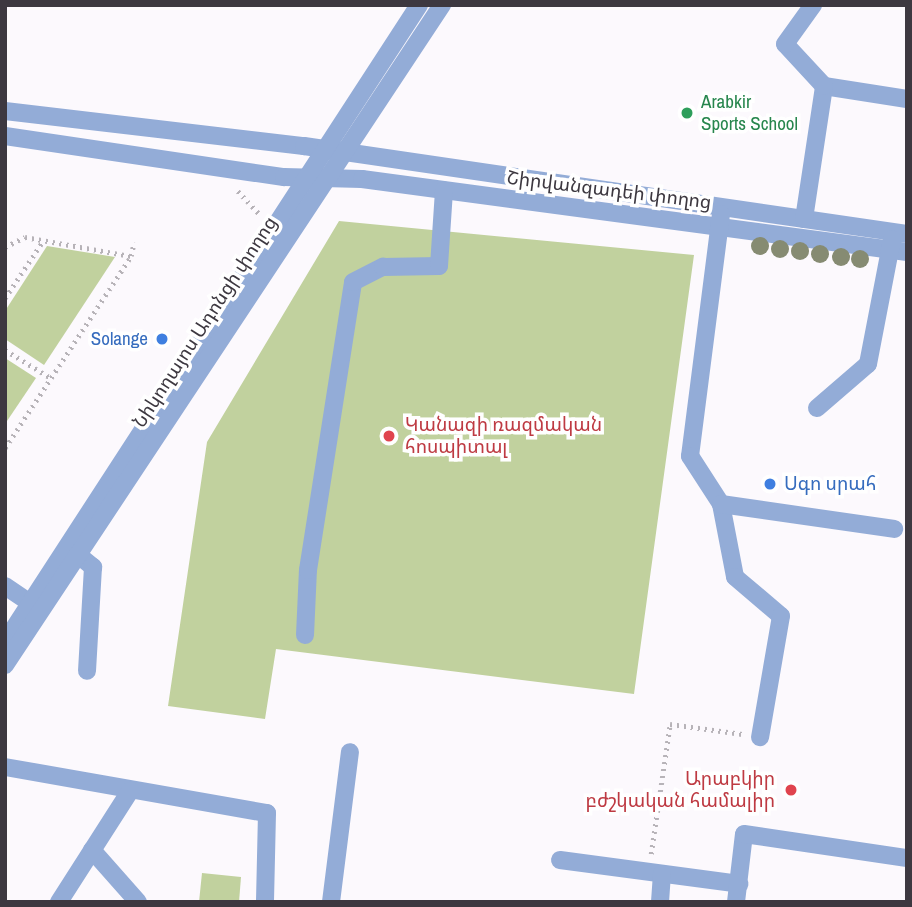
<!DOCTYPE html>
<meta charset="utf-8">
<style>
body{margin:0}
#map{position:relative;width:912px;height:907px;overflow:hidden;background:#fcf9fd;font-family:"Archivo Narrow","Noto Sans Armenian",sans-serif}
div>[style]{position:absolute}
.green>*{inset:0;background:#c1d19e}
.path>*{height:4.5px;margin-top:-2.25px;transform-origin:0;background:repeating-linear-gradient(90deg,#b7b3b8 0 2px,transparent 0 7px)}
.minor>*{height:18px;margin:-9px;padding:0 9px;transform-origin:9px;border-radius:9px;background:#93acd7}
.trees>*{width:18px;height:18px;margin:-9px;border-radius:50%;background:#868b72}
.dots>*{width:19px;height:19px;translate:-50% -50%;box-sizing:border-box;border:4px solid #fff;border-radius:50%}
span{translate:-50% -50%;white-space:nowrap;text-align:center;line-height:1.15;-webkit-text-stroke:7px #fff;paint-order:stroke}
.leisure-label{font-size:19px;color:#27864d}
.left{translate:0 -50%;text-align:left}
.street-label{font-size:19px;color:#3d3840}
.shop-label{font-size:19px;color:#366cbe}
.right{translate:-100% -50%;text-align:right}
.health-label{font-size:19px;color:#be3a42}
.frame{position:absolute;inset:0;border:7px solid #3d3840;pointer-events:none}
</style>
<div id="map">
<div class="green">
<div style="clip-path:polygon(339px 221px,694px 255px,634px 694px,276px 649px,265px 719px,168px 706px,207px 442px)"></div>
<div style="clip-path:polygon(47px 246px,115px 257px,44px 365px,5px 339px,5px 311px)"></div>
<div style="clip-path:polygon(5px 358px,36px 378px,5px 424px)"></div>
<div style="clip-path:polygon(202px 873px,241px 877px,239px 902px,199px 902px)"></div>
</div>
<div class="path">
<div style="left:238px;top:191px;width:33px;rotate:47deg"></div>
<div style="left:5px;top:247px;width:22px;rotate:-27deg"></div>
<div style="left:25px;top:237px;width:108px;rotate:10.2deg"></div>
<div style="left:5px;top:298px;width:69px;rotate:-56.3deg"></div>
<div style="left:5px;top:350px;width:54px;rotate:31.3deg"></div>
<div style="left:5px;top:448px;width:230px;rotate:-56.7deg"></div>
<div style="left:131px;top:256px;width:14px;rotate:-78deg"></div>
<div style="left:651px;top:854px;width:131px;rotate:-81.7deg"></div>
<div style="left:670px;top:724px;width:73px;rotate:7.9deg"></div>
</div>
<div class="minor">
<div style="left:824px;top:86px;width:84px;rotate:8.9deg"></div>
<div style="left:5px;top:111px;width:301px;rotate:6.7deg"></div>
<div style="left:304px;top:146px;width:609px;rotate:8.3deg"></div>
<div style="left:5px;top:136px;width:282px;rotate:8.4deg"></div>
<div style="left:284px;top:177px;width:78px;rotate:1.5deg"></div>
<div style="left:362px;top:179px;width:550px;rotate:7.63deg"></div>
<div style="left:721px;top:214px;width:244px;rotate:97.3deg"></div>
<div style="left:690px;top:456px;width:57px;rotate:57.1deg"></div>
<div style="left:721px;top:504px;width:74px;rotate:79.1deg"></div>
<div style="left:735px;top:577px;width:60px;rotate:40.3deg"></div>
<div style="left:781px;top:616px;width:123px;rotate:99.8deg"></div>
<div style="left:804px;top:219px;width:134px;rotate:-81.4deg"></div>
<div style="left:824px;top:86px;width:57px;rotate:-132.9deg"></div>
<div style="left:785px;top:44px;width:48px;rotate:-54.3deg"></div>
<div style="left:817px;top:408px;width:67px;rotate:-40.8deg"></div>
<div style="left:868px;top:364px;width:127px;rotate:-79.1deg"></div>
<div style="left:721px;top:504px;width:175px;rotate:8.2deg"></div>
<div style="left:77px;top:554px;width:21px;rotate:39deg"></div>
<div style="left:93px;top:567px;width:104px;rotate:93.3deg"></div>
<div style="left:5px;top:586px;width:40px;rotate:34deg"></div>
<div style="left:305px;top:635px;width:65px;rotate:-87.4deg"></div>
<div style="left:308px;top:570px;width:291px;rotate:-81.1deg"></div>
<div style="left:353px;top:282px;width:34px;rotate:-27deg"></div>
<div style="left:383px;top:267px;width:56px;rotate:-1deg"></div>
<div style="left:439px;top:266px;width:76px;rotate:-86.2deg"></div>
<div style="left:5px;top:642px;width:760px;rotate:-56.98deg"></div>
<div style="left:5px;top:665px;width:792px;rotate:-56.49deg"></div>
<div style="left:5px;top:767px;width:266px;rotate:10deg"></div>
<div style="left:267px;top:813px;width:89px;rotate:91.3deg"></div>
<div style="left:92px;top:850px;width:69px;rotate:48.5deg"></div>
<div style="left:560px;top:860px;width:181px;rotate:7.6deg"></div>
<div style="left:59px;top:902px;width:132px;rotate:-57.4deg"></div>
<div style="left:331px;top:902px;width:151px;rotate:-82.8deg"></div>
<div style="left:660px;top:902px;width:28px;rotate:-86deg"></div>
<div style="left:736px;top:902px;width:68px;rotate:-83.3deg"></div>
<div style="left:744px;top:834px;width:165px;rotate:8.4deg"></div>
</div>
<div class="trees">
<div style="left:760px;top:246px"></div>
<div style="left:780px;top:249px"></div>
<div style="left:800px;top:251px"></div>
<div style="left:820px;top:254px"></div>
<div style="left:841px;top:257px"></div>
<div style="left:860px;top:259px"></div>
</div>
<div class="dots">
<div style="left:687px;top:113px;background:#2e9e5b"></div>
<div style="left:162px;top:339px;background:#3f7fe0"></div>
<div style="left:389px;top:436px;background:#e0444e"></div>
<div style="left:770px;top:484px;background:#3f7fe0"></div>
<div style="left:791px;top:790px;background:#e0444e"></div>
</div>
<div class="leisure-label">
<span class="left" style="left:701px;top:113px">Arabkir<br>Sports School</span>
</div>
<div class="street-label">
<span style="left:609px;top:190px;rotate:7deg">Շիրվանզադեի փողոց</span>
<span style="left:205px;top:322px;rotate:-57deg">Նիկողայոս Ադոնցի փողոց</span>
</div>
<div class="shop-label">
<span class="right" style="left:148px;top:339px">Solange</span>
<span class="left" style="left:784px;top:484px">Սգո սրահ</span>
</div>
<div class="health-label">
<span class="left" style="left:405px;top:436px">Կանազի ռազմական<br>հոսպիտալ</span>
<span class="right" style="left:775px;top:790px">Արաբկիր<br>բժշկական համալիր</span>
</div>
<div class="frame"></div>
</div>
